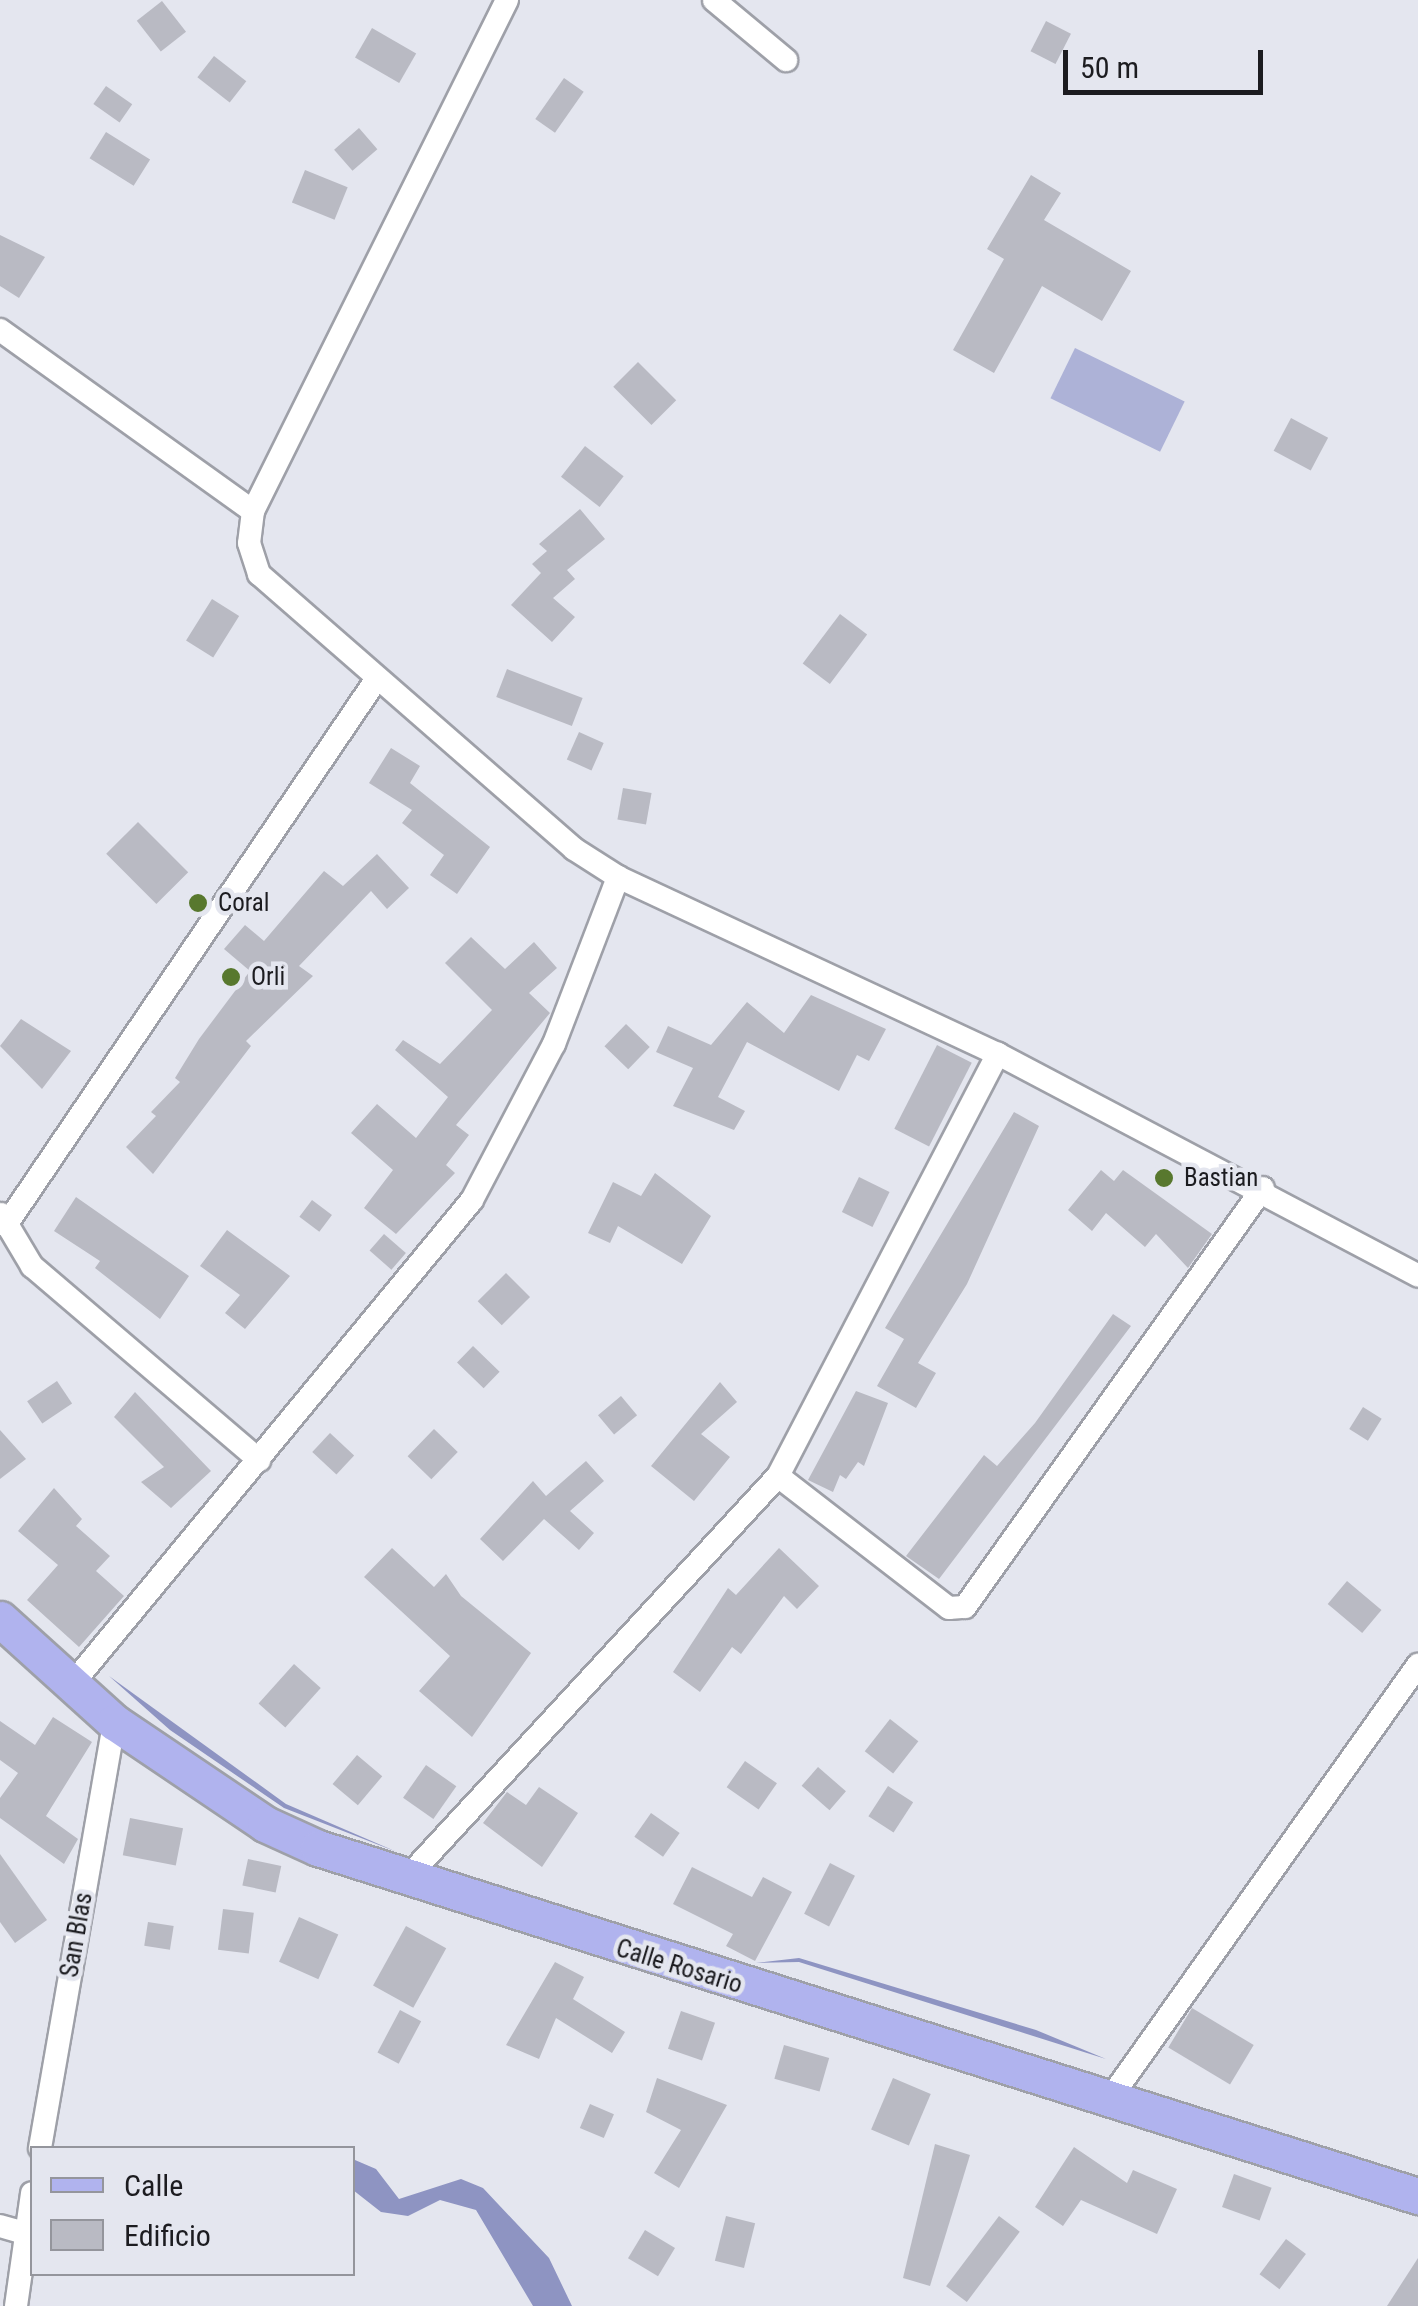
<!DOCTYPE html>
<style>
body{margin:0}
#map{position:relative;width:1418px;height:2306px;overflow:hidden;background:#e4e6ef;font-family:"Roboto Condensed",sans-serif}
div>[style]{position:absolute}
.green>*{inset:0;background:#adb2d7;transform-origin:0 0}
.water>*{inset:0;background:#8e94c2}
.building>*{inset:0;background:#b9bac3;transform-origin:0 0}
.roads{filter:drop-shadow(2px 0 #9ea0a8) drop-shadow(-2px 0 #9ea0a8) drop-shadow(0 2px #9ea0a8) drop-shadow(0 -2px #9ea0a8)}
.street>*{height:22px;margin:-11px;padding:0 11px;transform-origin:11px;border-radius:11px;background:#fff}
.primary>*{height:35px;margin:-17.5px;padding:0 17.5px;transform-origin:17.5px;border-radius:17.5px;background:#b0b3ee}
.dots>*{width:28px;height:28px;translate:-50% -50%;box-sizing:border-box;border:5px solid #e4e6ef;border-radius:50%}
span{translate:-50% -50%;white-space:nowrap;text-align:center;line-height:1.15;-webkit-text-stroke:9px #e4e6ef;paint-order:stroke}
.poi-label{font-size:25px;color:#1c1c20}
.left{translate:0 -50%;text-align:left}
.street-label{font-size:25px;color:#1c1c20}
.legend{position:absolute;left:30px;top:2146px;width:325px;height:130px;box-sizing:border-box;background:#e4e6ef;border:2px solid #94959c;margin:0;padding:12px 18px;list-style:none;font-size:30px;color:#1c1c20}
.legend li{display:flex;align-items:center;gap:20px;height:50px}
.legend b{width:50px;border:2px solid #94959c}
.scale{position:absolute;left:1063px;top:50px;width:200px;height:45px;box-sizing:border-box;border:5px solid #1c1c20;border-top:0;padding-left:12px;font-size:30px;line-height:35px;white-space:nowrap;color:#1c1c20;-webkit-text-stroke:8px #e4e6ef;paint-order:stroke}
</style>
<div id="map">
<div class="green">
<div style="left:1075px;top:348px;width:122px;height:56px;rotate:26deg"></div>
</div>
<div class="water">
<div style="clip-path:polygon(109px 1676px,286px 1804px,397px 1852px,284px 1808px,170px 1730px)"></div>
<div style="clip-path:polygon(799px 1958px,1036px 2030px,1106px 2059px,799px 1962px,756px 1963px)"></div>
<div style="clip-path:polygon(355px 2160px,376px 2169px,399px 2199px,461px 2179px,483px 2188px,549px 2258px,572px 2306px,533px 2306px,476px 2210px,440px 2200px,408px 2216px,381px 2212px,353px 2190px)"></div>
</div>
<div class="building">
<div style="left:162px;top:1px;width:39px;height:32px;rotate:52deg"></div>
<div style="left:1046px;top:21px;width:28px;height:34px;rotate:27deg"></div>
<div style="left:372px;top:28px;width:51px;height:34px;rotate:30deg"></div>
<div style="left:214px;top:56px;width:41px;height:27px;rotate:38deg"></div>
<div style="left:564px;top:78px;width:24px;height:50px;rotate:35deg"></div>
<div style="left:106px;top:86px;width:32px;height:22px;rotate:35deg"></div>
<div style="left:359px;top:128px;width:28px;height:33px;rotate:49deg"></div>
<div style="left:106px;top:132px;width:52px;height:31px;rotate:32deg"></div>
<div style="left:305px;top:170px;width:46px;height:35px;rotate:22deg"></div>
<div style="clip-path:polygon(1031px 175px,1061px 193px,1044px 220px,1131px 271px,1102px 321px,1042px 286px,994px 373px,953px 350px,1004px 259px,987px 249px)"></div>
<div style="clip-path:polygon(0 235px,45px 257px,19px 298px,0 286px)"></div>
<div style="left:638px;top:362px;width:54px;height:35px;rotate:45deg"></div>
<div style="left:1291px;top:418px;width:42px;height:37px;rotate:28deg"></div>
<div style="left:585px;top:446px;width:49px;height:39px;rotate:38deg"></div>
<div style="clip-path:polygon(580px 509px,605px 539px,567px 570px,575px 579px,553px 598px,575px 617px,552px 642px,511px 605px,541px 573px,532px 564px,547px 551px,539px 544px)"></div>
<div style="left:212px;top:599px;width:32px;height:49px;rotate:32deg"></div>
<div style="left:840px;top:614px;width:34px;height:62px;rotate:37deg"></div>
<div style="left:507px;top:669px;width:81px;height:30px;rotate:21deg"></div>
<div style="left:579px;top:732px;width:27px;height:30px;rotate:24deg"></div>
<div style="clip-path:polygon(391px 748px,420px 766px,410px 783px,490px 847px,457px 894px,430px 875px,444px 855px,402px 823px,412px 810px,369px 783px)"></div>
<div style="left:623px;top:788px;width:29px;height:32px;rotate:10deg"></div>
<div style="left:138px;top:822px;width:71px;height:45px;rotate:45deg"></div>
<div style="clip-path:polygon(377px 854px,409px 888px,387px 909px,371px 891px,299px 966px,313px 976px,246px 1041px,251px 1046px,153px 1174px,126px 1147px,156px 1116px,151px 1112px,180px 1082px,175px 1078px,199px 1039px,250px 971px,224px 949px,245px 925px,264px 941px,324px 871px,343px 886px)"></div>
<div style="clip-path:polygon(471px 937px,505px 969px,534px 942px,557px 968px,529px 993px,550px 1013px,456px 1125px,469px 1135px,446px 1165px,455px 1173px,396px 1234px,364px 1208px,393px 1170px,351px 1133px,377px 1104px,416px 1138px,448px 1097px,395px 1050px,403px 1040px,440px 1064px,492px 1010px,445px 963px)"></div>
<div style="clip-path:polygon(811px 995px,886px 1029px,869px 1061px,857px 1055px,839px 1091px,747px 1042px,718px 1097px,745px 1111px,734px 1130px,673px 1106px,693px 1068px,656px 1052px,668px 1026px,711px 1045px,747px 1002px,784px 1033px)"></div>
<div style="clip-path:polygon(21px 1019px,71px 1051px,42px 1089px,0 1046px)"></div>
<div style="left:626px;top:1024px;width:33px;height:31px;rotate:44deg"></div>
<div style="left:937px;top:1045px;width:39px;height:94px;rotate:27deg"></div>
<div style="clip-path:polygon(1014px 1112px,1039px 1126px,967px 1284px,918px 1363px,936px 1373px,916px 1408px,877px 1386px,904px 1339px,885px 1328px)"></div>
<div style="clip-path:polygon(1101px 1170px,1114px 1181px,1123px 1170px,1212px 1234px,1188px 1268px,1156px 1234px,1145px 1247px,1106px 1213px,1092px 1231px,1068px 1210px)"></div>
<div style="clip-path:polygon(655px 1173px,711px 1216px,682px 1264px,618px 1226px,610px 1243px,588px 1233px,613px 1182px,641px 1196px)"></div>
<div style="left:859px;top:1177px;width:34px;height:39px;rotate:26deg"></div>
<div style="clip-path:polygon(76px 1197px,189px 1276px,160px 1319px,95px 1268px,100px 1261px,54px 1231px)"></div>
<div style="left:312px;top:1200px;width:25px;height:21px;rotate:37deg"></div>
<div style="clip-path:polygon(227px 1230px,290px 1276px,245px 1329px,225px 1313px,240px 1295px,200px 1266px)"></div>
<div style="left:384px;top:1234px;width:29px;height:22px;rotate:41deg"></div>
<div style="left:506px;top:1273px;width:34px;height:40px;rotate:45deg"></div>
<div style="clip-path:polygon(1113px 1314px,1131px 1326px,939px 1579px,906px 1556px,984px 1455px,997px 1466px,1035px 1423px)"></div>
<div style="left:473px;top:1346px;width:37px;height:23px;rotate:44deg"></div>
<div style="left:57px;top:1381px;width:27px;height:36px;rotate:56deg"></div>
<div style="clip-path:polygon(720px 1382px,737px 1402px,701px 1434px,730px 1457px,694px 1501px,651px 1466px)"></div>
<div style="clip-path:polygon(856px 1391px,888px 1403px,864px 1466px,858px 1462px,846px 1479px,840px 1475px,833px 1492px,808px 1480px)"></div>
<div style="clip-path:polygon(135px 1392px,211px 1471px,171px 1508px,141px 1482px,164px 1467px,114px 1417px)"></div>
<div style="left:621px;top:1396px;width:25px;height:30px;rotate:50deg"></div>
<div style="left:1363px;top:1407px;width:22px;height:26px;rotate:32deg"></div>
<div style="left:434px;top:1429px;width:33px;height:38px;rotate:44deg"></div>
<div style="clip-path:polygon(0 1430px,26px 1459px,0 1479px)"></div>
<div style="left:330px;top:1433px;width:33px;height:26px;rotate:43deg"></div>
<div style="clip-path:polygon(586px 1461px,604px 1481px,570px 1511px,594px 1533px,579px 1550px,544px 1519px,503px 1561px,480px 1539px,533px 1481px,546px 1496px)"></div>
<div style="clip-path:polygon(54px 1488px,82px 1519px,76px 1526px,110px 1556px,96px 1571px,124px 1596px,79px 1647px,27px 1600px,58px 1565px,18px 1531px)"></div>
<div style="clip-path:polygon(392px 1548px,434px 1587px,446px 1574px,461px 1596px,531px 1653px,472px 1737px,419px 1691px,450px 1656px,364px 1577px)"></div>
<div style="clip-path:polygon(779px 1548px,819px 1586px,797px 1609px,784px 1596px,741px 1654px,732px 1647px,700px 1692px,673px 1672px,728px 1588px,736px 1595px)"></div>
<div style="left:1347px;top:1581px;width:45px;height:30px;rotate:40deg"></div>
<div style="left:294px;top:1664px;width:36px;height:53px;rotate:42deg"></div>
<div style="clip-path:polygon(53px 1717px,92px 1742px,46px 1816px,78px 1839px,64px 1864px,0 1818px,0 1798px,18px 1773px,0 1760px,0 1721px,35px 1745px)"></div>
<div style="left:890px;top:1719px;width:36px;height:41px;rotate:38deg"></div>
<div style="left:357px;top:1755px;width:33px;height:38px;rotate:40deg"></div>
<div style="left:745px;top:1761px;width:39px;height:32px;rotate:35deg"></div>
<div style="left:426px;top:1765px;width:37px;height:40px;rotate:35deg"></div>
<div style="left:818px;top:1767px;width:37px;height:25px;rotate:41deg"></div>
<div style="left:888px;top:1786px;width:30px;height:36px;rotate:33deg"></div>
<div style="clip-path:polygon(539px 1787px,578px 1813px,542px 1867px,483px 1823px,507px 1792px,526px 1805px)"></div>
<div style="left:651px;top:1813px;width:35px;height:29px;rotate:35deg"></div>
<div style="left:130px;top:1818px;width:54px;height:38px;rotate:11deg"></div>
<div style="clip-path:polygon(0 1854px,47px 1920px,15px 1943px,0 1922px)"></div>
<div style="left:248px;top:1859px;width:34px;height:27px;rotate:12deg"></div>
<div style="left:830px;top:1863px;width:28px;height:57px;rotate:27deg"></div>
<div style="clip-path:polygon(692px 1867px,752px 1897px,763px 1877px,792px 1892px,755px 1961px,726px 1946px,733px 1934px,673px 1904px)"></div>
<div style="left:223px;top:1909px;width:31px;height:41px;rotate:7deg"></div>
<div style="left:299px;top:1917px;width:43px;height:49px;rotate:24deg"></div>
<div style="left:148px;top:1922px;width:26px;height:24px;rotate:9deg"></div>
<div style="left:406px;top:1926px;width:46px;height:68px;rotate:29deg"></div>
<div style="clip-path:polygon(555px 1962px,584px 1977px,573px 1999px,625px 2032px,612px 2053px,556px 2018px,539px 2059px,506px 2045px)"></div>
<div style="left:1192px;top:2008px;width:72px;height:46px;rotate:31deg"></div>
<div style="left:400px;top:2010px;width:24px;height:48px;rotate:28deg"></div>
<div style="left:681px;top:2011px;width:36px;height:40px;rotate:19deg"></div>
<div style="left:784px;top:2045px;width:47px;height:35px;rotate:16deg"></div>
<div style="clip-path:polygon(657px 2078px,727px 2105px,679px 2188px,654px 2173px,681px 2130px,646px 2112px)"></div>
<div style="left:893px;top:2078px;width:41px;height:56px;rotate:23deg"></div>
<div style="left:590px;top:2104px;width:26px;height:26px;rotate:23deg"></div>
<div style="clip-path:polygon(935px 2144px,970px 2155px,930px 2286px,903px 2278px)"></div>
<div style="clip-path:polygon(1074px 2147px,1127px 2183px,1133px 2170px,1177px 2189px,1157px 2234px,1081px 2200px,1063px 2226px,1035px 2207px)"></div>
<div style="left:1234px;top:2174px;width:40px;height:35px;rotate:20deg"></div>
<div style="left:726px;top:2216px;width:30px;height:46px;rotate:14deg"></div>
<div style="left:999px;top:2216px;width:26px;height:88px;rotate:37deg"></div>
<div style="left:645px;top:2230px;width:35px;height:33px;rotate:31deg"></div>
<div style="left:1286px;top:2239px;width:25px;height:44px;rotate:37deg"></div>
<div style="clip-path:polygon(1418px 2258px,1418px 2306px,1387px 2306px)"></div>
</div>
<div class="roads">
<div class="street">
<div style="left:507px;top:0;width:571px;rotate:116.43deg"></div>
<div style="left:253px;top:511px;width:32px;rotate:97deg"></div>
<div style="left:249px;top:543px;width:33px;rotate:72deg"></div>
<div style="left:259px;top:574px;width:418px;rotate:41.1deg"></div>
<div style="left:574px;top:849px;width:52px;rotate:32.5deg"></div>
<div style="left:618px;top:877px;width:419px;rotate:25deg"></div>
<div style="left:998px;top:1054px;width:475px;rotate:27.8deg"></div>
<div style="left:714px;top:0;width:94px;rotate:39.8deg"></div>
<div style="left:0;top:330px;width:311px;rotate:35.6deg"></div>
<div style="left:1px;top:1214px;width:61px;rotate:59.2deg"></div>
<div style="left:32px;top:1266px;width:299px;rotate:40.5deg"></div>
<div style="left:6px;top:1225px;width:659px;rotate:-55.83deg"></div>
<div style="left:778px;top:1476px;width:216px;rotate:37.7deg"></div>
<div style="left:949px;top:1608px;width:16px;rotate:-4deg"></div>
<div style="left:965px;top:1607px;width:514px;rotate:-54.58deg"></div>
<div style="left:73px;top:1683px;width:626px;rotate:-50.44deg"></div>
<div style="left:472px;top:1200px;width:176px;rotate:-62.3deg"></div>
<div style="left:554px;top:1044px;width:179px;rotate:-69deg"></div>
<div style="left:404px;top:1881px;width:551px;rotate:-47.28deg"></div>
<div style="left:778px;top:1476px;width:476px;rotate:-62.5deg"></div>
<div style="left:1109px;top:2100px;width:534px;rotate:-54.61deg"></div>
<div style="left:40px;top:2148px;width:432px;rotate:-80.1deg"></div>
<div style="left:0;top:2226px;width:26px;rotate:16deg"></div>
<div style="left:16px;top:2306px;width:114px;rotate:-81.9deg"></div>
</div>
<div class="primary">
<div style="left:0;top:1619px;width:154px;rotate:42.1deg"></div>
<div style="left:114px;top:1722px;width:182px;rotate:34deg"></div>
<div style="left:265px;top:1824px;width:58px;rotate:24.4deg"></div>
<div style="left:318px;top:1848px;width:1154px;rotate:17.56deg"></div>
</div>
</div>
<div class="dots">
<div style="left:198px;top:903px;background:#58782e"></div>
<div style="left:231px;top:977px;background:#58782e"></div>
<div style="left:1164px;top:1178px;background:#58782e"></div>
</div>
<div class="poi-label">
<span class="left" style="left:218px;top:903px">Coral</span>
<span class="left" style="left:251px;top:977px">Orli</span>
<span class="left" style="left:1184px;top:1178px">Bastian</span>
</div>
<div class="street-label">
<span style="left:77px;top:1935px;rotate:-80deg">San Blas</span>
<span style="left:679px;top:1967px;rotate:17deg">Calle Rosario</span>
</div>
<ul class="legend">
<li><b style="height:12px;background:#b0b3ee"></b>Calle</li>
<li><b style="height:28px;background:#b9bac3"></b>Edificio</li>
</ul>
<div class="scale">50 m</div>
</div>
